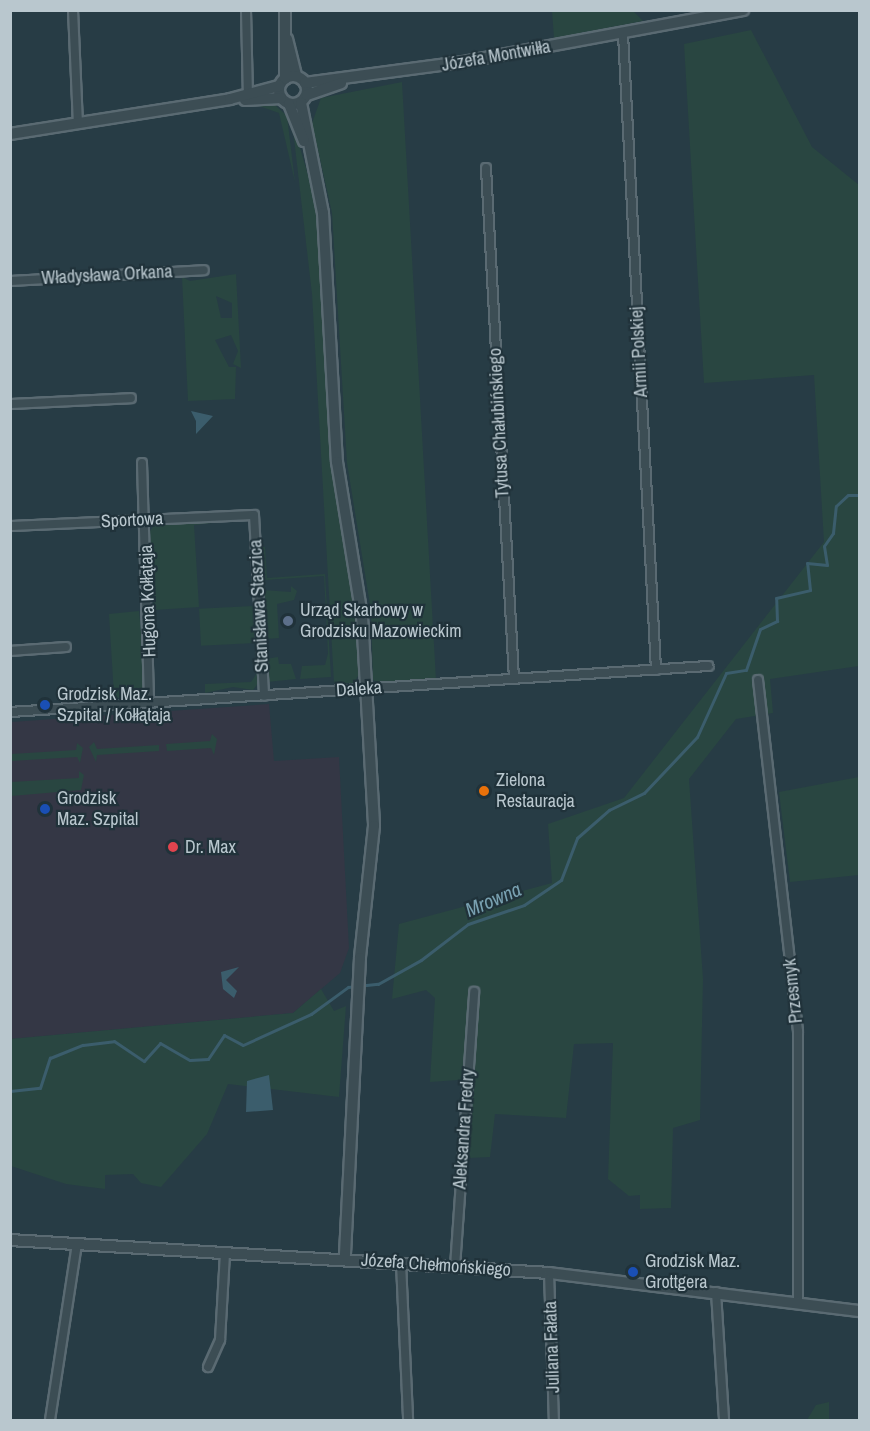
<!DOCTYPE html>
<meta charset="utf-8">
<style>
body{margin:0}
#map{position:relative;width:870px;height:1431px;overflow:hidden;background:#273c45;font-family:"Archivo Narrow",sans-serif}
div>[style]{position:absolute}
.medical>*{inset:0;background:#343745}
.green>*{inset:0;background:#294641;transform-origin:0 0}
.water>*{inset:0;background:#3b5d6c}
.stream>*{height:3px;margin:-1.5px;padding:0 1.5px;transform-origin:1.5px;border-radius:1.5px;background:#3b5d6c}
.roads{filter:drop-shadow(2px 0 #5a6a72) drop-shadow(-2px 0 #5a6a72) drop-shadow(0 2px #5a6a72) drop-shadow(0 -2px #5a6a72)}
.minor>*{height:8px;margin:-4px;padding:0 4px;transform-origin:4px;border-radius:4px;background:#3c4d54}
.tertiary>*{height:10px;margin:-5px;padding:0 5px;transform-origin:5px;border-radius:5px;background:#3c4d54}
.tertiary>.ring{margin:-5px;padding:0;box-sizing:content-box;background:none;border:10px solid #3c4d54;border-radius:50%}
.dots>*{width:16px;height:16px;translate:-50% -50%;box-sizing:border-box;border:3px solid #20323a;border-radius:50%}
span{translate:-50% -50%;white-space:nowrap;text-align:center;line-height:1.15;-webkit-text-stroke:4.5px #20323a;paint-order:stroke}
.street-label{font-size:18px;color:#b9c7ce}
.poi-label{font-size:18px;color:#b9c7ce}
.left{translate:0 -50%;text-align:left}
.water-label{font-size:20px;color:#79a1b1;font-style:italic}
.frame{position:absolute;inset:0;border:12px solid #b9c7ce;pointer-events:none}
</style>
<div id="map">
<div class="medical">
<div style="clip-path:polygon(269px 704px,274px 761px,339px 757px,349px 948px,340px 973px,293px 1013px,11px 1039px,11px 722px)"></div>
</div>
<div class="green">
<div style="clip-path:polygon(552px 11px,633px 11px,643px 21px,554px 38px)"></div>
<div style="clip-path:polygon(751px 30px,812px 147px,859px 185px,859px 666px,770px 679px,773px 713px,736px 719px,689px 779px,703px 979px,700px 1120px,673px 1128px,671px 1208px,640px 1209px,640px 1195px,629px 1196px,608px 1179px,613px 1043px,574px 1044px,566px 1118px,495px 1114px,490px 1157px,469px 1158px,472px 1079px,430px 1082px,435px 998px,426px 990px,392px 999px,399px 924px,552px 883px,548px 824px,624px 798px,824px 542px,814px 375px,704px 383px,684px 44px)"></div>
<div style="clip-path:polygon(402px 82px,436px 680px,383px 684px,373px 680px,371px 611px,347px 463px,332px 213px,312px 123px,321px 98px)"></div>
<div style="clip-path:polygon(275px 105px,287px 116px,295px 182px,279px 113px,259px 106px)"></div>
<div style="clip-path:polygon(292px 121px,318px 209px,337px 501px,359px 636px,359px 674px,354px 683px,334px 683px,312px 294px)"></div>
<div style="clip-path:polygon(evenodd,236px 274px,241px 368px,233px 364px,238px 351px,231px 335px,215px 340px,229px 367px,236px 367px,235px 399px,188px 401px,182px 277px,190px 281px,236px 274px,216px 296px,232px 303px,232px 318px,221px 318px,216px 296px)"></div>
<div style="clip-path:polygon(230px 521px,194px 525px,199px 607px,154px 610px,150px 531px,155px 524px)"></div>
<div style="clip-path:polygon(265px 547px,267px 578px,325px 574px,331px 677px,300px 679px,302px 666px,325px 665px,328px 653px,324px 576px,265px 580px,259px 548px)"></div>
<div style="clip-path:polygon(291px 586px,297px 591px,294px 600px,277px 604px,279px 638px,266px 639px,263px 590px,291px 592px)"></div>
<div style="left:253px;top:606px;width:37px;height:54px;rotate:87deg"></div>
<div style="clip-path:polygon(139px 611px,147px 694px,121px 699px,114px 696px,109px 614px)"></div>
<div style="clip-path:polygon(278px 657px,279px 664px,291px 664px,296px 679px,267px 682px,266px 659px)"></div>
<div style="clip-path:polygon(257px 673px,259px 682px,253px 690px,233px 687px,205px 693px,205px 684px,251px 682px)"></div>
<div style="clip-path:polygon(212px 734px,217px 739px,214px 755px,211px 748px,167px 751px,166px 744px,210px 741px)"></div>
<div style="clip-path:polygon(94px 742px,97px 749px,159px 745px,159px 751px,97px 755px,96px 762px,89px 747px)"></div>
<div style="clip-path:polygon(77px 743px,83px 748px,80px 763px,77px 757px,11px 761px,11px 754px,76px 750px)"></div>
<div style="clip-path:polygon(79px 771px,84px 775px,81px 790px,11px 796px,11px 782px,79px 778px)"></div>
<div style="clip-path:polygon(859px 777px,859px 875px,790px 882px,779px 792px)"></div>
<div style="clip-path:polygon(321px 989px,334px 1011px,346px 1006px,339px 1097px,228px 1084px,207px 1134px,161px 1187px,141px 1183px,133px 1174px,105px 1175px,105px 1189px,66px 1184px,11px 1166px,10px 1039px,293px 1013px)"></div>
<div style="clip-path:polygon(829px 1402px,829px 1420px,807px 1420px,816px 1405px)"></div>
</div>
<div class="water">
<div style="clip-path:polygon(191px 411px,213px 416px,196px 434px,196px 421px)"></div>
<div style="clip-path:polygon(239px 967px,226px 980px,237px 991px,234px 998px,223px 989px,221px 972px)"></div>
<div style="clip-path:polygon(269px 1075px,273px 1110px,246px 1112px,247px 1081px)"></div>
</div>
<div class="stream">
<div style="left:10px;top:1091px;width:30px;rotate:-6deg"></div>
<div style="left:40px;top:1088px;width:32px;rotate:-72deg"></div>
<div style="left:50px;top:1058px;width:35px;rotate:-22deg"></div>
<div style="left:83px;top:1045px;width:31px;rotate:-7deg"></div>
<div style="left:114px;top:1041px;width:36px;rotate:34deg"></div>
<div style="left:144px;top:1061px;width:24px;rotate:-48deg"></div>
<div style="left:160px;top:1043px;width:34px;rotate:30deg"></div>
<div style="left:190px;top:1060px;width:18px;rotate:-3deg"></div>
<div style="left:208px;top:1059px;width:29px;rotate:-56deg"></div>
<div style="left:224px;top:1035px;width:21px;rotate:28deg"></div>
<div style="left:243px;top:1045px;width:75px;rotate:-24.5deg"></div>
<div style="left:311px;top:1014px;width:46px;rotate:-36.1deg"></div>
<div style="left:348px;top:987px;width:30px;rotate:-6deg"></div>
<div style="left:378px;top:984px;width:49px;rotate:-29.2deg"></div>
<div style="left:421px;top:960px;width:59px;rotate:-37.5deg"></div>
<div style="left:468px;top:924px;width:59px;rotate:-18.7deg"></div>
<div style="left:524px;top:905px;width:45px;rotate:-34deg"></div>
<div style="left:561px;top:880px;width:45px;rotate:-69.1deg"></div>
<div style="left:577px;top:838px;width:43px;rotate:-41.2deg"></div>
<div style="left:609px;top:810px;width:39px;rotate:-26deg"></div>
<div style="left:644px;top:793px;width:77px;rotate:-46.6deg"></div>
<div style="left:697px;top:737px;width:70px;rotate:-65.6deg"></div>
<div style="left:726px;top:673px;width:20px;rotate:-9deg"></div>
<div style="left:746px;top:670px;width:43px;rotate:-71.1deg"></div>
<div style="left:760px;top:629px;width:19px;rotate:-25deg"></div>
<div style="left:777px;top:621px;width:23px;rotate:-92deg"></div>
<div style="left:776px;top:598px;width:35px;rotate:-13deg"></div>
<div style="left:810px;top:590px;width:27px;rotate:-96deg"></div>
<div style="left:807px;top:563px;width:20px;rotate:6deg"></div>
<div style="left:827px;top:565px;width:19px;rotate:-99deg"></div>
<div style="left:824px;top:546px;width:16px;rotate:-55deg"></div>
<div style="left:833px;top:533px;width:27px;rotate:-84deg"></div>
<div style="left:836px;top:506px;width:16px;rotate:-43deg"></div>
<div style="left:848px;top:495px;width:12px"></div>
</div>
<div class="roads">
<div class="minor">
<div style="left:73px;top:10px;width:113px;rotate:87.5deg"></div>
<div style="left:246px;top:10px;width:89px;rotate:88.7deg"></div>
<div style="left:623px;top:34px;width:637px;rotate:87.03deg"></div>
<div style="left:486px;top:168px;width:512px;rotate:86.86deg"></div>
<div style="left:10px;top:281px;width:194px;rotate:-3.2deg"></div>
<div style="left:10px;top:404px;width:121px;rotate:-2.8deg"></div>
<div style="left:142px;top:463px;width:240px;rotate:88.3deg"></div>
<div style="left:10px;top:526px;width:244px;rotate:-2.6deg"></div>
<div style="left:254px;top:515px;width:181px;rotate:86.8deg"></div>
<div style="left:10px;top:651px;width:56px;rotate:-4.1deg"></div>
<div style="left:758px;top:680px;width:353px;rotate:83.5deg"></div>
<div style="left:798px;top:1031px;width:273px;rotate:90deg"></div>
<div style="left:10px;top:712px;width:700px;rotate:-3.77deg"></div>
<div style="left:401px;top:1263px;width:157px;rotate:87.4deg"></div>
<div style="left:455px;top:1267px;width:276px;rotate:-86deg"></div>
<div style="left:549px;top:1273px;width:147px;rotate:88.1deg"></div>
<div style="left:716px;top:1292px;width:128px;rotate:86.4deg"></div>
<div style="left:208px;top:1367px;width:30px;rotate:-66deg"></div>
<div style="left:220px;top:1340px;width:88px;rotate:-86.7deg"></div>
<div style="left:50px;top:1420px;width:178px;rotate:-81.3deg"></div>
</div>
<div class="tertiary">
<div style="left:287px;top:39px;width:38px;rotate:76deg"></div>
<div class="ring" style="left:279px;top:76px;width:18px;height:18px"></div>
<div style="left:285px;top:79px;width:69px;rotate:-90deg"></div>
<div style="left:305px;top:83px;width:159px;rotate:-7.6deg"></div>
<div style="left:463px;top:62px;width:285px;rotate:-10.5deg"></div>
<div style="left:307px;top:95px;width:36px;rotate:-19deg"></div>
<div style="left:245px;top:100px;width:36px;rotate:-3deg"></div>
<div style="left:301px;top:103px;width:112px;rotate:78.7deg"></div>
<div style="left:323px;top:213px;width:249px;rotate:86.8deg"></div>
<div style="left:337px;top:462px;width:156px;rotate:80.8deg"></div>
<div style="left:362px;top:616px;width:210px;rotate:86.7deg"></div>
<div style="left:374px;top:826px;width:133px;rotate:96.1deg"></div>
<div style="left:360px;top:958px;width:301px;rotate:92.9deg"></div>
<div style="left:289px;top:104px;width:40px;rotate:68deg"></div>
<div style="left:10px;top:134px;width:223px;rotate:-9deg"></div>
<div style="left:230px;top:99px;width:51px;rotate:-14.9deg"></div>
<div style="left:10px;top:1240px;width:540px;rotate:3.5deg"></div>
<div style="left:549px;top:1273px;width:313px;rotate:7deg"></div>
</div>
</div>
<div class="dots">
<div style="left:288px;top:621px;background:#5c6f8a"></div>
<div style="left:45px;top:705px;background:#1a4fb4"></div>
<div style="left:484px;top:791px;background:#e8710a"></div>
<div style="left:45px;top:809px;background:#1a4fb4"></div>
<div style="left:173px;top:847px;background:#e0444e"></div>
<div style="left:633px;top:1272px;background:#1a4fb4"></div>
</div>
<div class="street-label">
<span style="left:496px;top:56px;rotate:-10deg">Józefa Montwiłła</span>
<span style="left:107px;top:275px;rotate:-3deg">Władysława Orkana</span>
<span style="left:639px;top:352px;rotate:-93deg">Armii Polskiej</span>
<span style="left:499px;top:423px;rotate:-93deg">Tytusa Chałubińskiego</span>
<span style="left:132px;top:520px;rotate:-3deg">Sportowa</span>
<span style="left:148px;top:601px;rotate:-92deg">Hugona Kołłątaja</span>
<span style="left:259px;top:606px;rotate:-93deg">Stanisława Staszica</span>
<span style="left:359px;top:689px;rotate:-4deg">Daleka</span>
<span style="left:793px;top:991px;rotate:-96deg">Przesmyk</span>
<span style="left:464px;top:1129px;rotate:-86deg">Aleksandra Fredry</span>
<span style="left:436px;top:1265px;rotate:4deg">Józefa Chełmońskiego</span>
<span style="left:552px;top:1347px;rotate:-92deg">Juliana Fałata</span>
</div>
<div class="poi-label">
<span class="left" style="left:300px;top:621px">Urząd Skarbowy w<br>Grodzisku Mazowieckim</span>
<span class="left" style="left:57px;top:705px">Grodzisk Maz.<br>Szpital / Kołłątaja</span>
<span class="left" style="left:496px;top:791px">Zielona<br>Restauracja</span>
<span class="left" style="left:57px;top:809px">Grodzisk<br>Maz. Szpital</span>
<span class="left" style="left:185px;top:847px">Dr. Max</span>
<span class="left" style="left:645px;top:1272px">Grodzisk Maz.<br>Grottgera</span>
</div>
<div class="water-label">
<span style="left:493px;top:899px;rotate:-23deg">Mrowna</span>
</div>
<div class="frame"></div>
</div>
